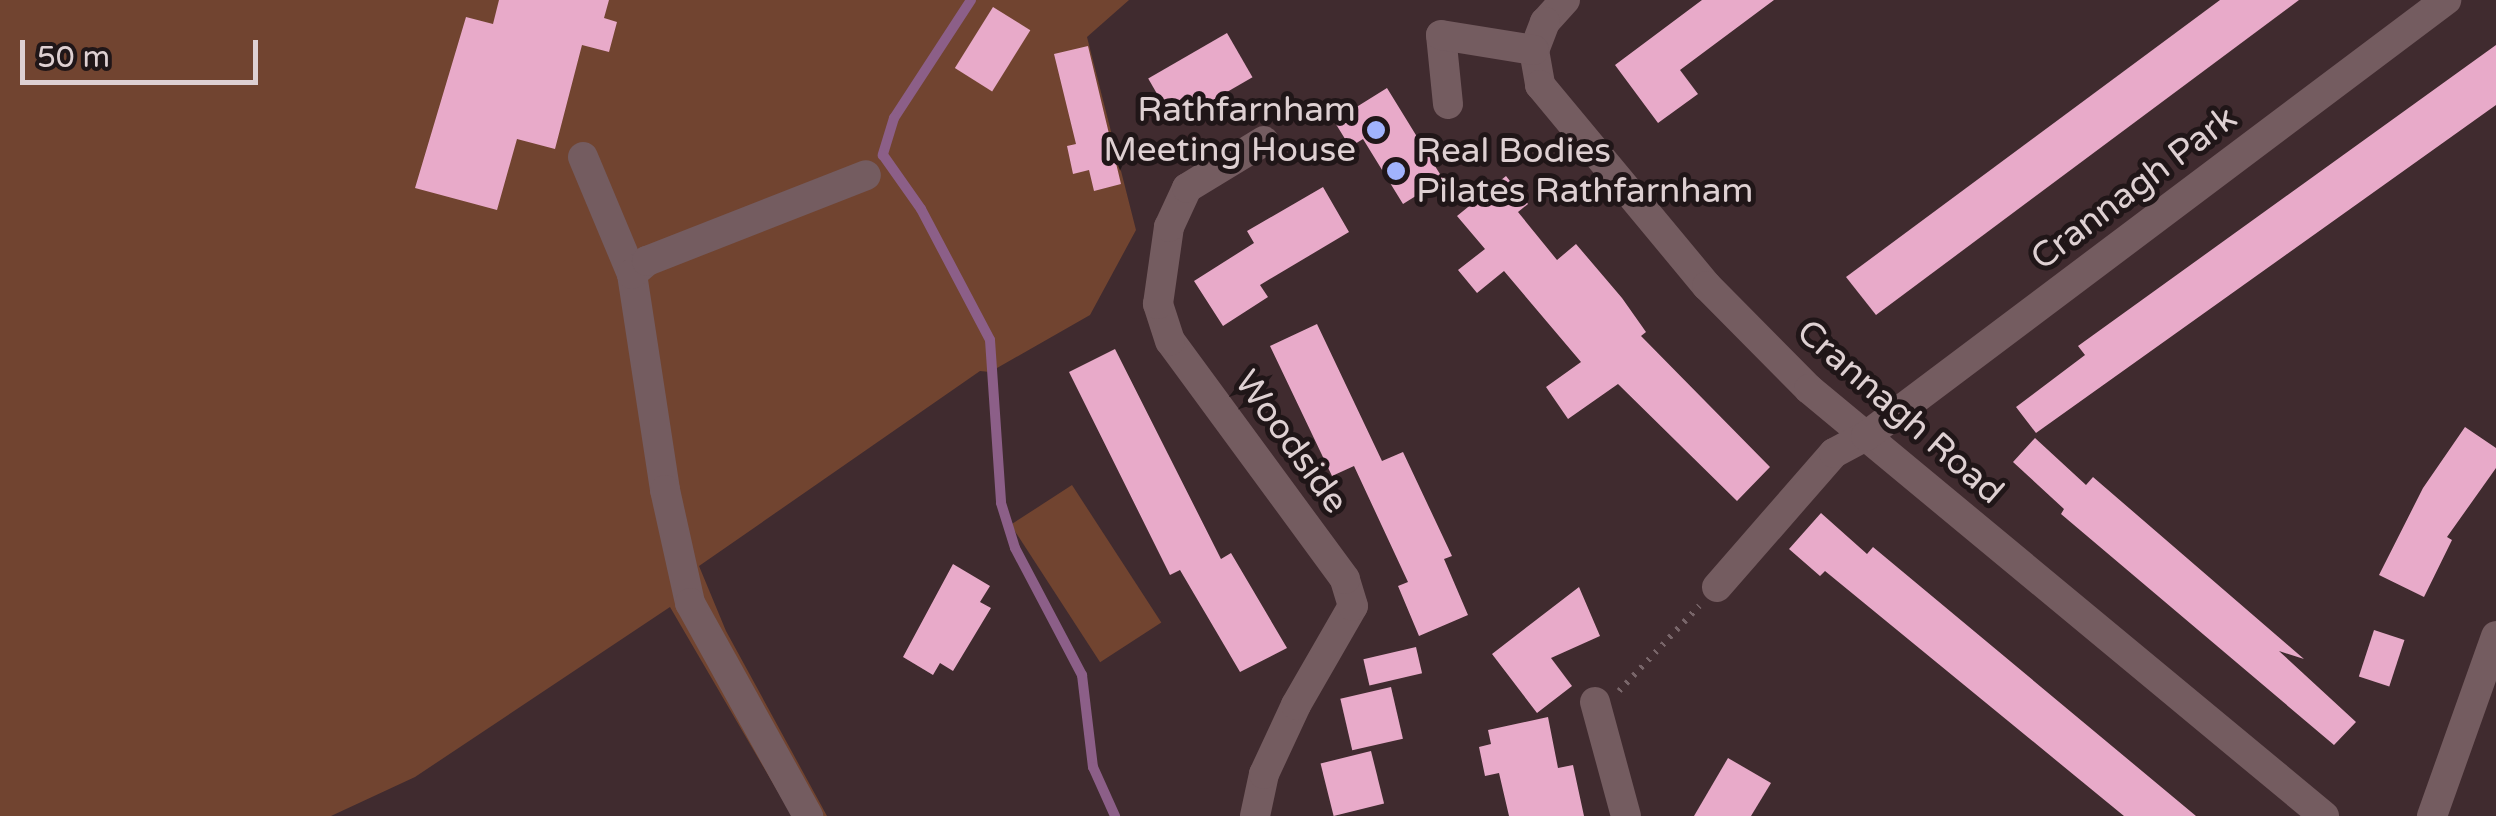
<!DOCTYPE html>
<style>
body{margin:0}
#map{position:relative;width:2496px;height:816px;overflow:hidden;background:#402b2f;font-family:"Varela Round",sans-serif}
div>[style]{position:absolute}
.green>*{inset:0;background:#714430;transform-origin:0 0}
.stream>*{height:10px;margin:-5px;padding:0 5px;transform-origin:5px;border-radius:5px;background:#8c5f88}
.building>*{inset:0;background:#e8aac9;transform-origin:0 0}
.path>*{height:6px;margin-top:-3px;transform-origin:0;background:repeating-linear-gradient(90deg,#786569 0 2.5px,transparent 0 10.5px)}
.minor>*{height:30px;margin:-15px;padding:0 15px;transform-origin:15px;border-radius:15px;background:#745c60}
.dots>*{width:28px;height:28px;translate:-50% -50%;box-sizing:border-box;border:5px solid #201618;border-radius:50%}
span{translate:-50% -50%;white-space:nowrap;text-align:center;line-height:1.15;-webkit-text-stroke:10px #201618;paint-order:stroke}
.poi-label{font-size:35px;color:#ded0d2}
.right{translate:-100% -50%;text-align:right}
.left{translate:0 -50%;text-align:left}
.street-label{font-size:35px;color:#ded0d2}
.scale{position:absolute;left:20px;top:40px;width:238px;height:45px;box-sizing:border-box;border:5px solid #ded0d2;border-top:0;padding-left:12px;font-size:30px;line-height:35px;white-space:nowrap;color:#ded0d2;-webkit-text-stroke:8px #201618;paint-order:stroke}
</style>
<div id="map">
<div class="green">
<div style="clip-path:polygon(0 0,1129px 0,1087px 37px,1136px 230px,1090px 315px,990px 372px,980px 371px,699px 566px,726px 631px,827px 816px,792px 816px,670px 607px,415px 777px,331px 816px,0 816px)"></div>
<div style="left:1072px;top:485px;width:164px;height:73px;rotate:57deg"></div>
</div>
<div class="stream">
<div style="left:971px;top:0;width:141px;rotate:123.1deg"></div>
<div style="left:894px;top:118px;width:39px;rotate:107deg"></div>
<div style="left:883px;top:155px;width:66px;rotate:54.9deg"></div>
<div style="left:921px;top:209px;width:148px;rotate:62.2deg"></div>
<div style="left:990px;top:340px;width:163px;rotate:86.1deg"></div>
<div style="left:1001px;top:503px;width:47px;rotate:72.7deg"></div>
<div style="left:1015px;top:548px;width:144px;rotate:62.2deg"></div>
<div style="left:1082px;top:675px;width:93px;rotate:83.2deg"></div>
<div style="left:1093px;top:767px;width:54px;rotate:65.8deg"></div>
</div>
<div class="building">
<div style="clip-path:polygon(499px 0,609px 0,604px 18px,617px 22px,609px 52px,582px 45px,555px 149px,517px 139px,497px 210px,415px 188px,466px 17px,493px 24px)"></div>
<div style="clip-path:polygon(1702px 0,1774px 0,1680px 70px,1698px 94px,1658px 123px,1615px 65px)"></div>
<div style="clip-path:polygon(2220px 0,2299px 0,1876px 315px,1846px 277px)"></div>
<div style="left:993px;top:7px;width:44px;height:72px;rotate:32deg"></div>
<div style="left:1227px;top:33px;width:51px;height:91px;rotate:60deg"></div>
<div style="clip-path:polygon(2496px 45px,2496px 105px,2036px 433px,2016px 407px,2085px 355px,2078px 346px)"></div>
<div style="clip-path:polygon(1088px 46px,1121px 184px,1094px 191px,1089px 170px,1073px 174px,1067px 146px,1076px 144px,1054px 54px)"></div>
<div style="clip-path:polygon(1387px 88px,1443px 179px,1403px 204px,1363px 139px,1350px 147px,1334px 121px)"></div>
<div style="clip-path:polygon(1506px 176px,1528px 204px,1518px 212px,1557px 260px,1576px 244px,1622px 298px,1646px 332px,1641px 336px,1770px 467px,1737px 501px,1618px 384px,1568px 419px,1546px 387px,1581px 362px,1504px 271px,1477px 293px,1458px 270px,1485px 249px,1457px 216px)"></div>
<div style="clip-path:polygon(1323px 187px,1349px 232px,1260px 285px,1268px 297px,1223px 326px,1194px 281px,1254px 243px,1247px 231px)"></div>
<div style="clip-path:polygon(1317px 324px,1382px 461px,1403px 452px,1452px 556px,1444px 559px,1468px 615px,1419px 636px,1398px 586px,1408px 582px,1354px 466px,1332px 476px,1270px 346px)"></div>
<div style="clip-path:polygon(1115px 349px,1221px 559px,1231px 553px,1287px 648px,1240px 672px,1180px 570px,1170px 575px,1069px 372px)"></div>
<div style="clip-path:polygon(2465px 427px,2496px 448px,2496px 468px,2447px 537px,2452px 540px,2424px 597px,2379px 575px,2423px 488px)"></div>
<div style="clip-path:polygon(2035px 438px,2086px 485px,2093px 477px,2304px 659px,2279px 651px,2356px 722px,2334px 745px,2061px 514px,2064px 509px,2013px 462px)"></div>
<div style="clip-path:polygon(1821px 513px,1867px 554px,1873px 547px,2196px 816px,2124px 816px,1825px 571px,1820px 576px,1789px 549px)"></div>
<div style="clip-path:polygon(953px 564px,990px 586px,980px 602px,991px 608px,953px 671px,940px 663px,933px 675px,903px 657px)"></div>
<div style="clip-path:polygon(1579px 587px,1600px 636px,1551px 658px,1572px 686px,1537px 713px,1492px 654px)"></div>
<div style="left:2374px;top:630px;width:32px;height:49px;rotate:18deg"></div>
<div style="left:1416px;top:647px;width:27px;height:54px;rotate:77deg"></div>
<div style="left:1391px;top:687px;width:53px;height:52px;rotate:77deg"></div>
<div style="clip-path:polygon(1548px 717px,1558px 768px,1573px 765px,1584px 816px,1509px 816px,1499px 773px,1485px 776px,1479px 747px,1491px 744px,1488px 730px)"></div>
<div style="left:1371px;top:751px;width:54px;height:52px;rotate:76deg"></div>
<div style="clip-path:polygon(1728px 758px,1771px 783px,1751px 816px,1694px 816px)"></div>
</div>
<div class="path">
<div style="left:1619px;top:691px;width:117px;rotate:-46.7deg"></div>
</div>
<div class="minor">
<div style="left:1565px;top:0;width:30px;rotate:132deg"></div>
<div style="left:1545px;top:22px;width:30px;rotate:111deg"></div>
<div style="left:1534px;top:50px;width:36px;rotate:80deg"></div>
<div style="left:1540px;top:85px;width:261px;rotate:50.3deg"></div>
<div style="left:1707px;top:286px;width:145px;rotate:45.3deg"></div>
<div style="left:1809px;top:389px;width:669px;rotate:39.66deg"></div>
<div style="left:1448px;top:104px;width:69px;rotate:-95.8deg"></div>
<div style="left:1441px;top:35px;width:94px;rotate:9.2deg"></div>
<div style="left:583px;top:157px;width:127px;rotate:67.3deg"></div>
<div style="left:632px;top:274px;width:219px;rotate:81.3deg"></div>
<div style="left:665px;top:490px;width:116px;rotate:77.5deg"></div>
<div style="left:690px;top:603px;width:244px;rotate:61deg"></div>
<div style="left:632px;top:274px;width:20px;rotate:-41deg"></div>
<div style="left:647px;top:261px;width:235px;rotate:-21.4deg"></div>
<div style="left:1717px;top:587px;width:178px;rotate:-48.9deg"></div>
<div style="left:1834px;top:453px;width:36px;rotate:-28deg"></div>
<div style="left:1866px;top:436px;width:726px;rotate:-36.93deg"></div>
<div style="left:1595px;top:702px;width:118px;rotate:74.8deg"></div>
<div style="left:1255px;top:816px;width:43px;rotate:-77.9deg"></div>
<div style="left:1264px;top:774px;width:76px;rotate:-65.1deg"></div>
<div style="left:1296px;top:705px;width:114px;rotate:-60.1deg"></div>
<div style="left:1353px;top:606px;width:28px;rotate:-107deg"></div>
<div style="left:1345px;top:579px;width:295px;rotate:-126.3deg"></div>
<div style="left:1170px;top:341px;width:39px;rotate:-108deg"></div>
<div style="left:1158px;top:304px;width:78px;rotate:-81.9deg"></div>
<div style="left:1169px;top:227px;width:43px;rotate:-65.2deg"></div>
<div style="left:1187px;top:188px;width:90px;rotate:-31.4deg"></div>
<div style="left:2432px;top:816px;width:191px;rotate:-70.4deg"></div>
</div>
<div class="dots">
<div style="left:1376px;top:130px;background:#a1b3fd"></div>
<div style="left:1396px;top:171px;background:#a1b3fd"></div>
</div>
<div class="poi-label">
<span class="right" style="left:1356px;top:130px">Rathfarnham<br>Meeting House</span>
<span class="left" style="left:1416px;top:171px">Real Bodies<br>Pilates Rathfarnham</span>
</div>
<div class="street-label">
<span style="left:2134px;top:188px;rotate:-37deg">Crannagh Park</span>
<span style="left:1900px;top:412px;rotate:41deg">Crannagh Road</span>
<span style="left:1291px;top:442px;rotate:54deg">Woodside</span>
</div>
<div class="scale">50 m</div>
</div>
